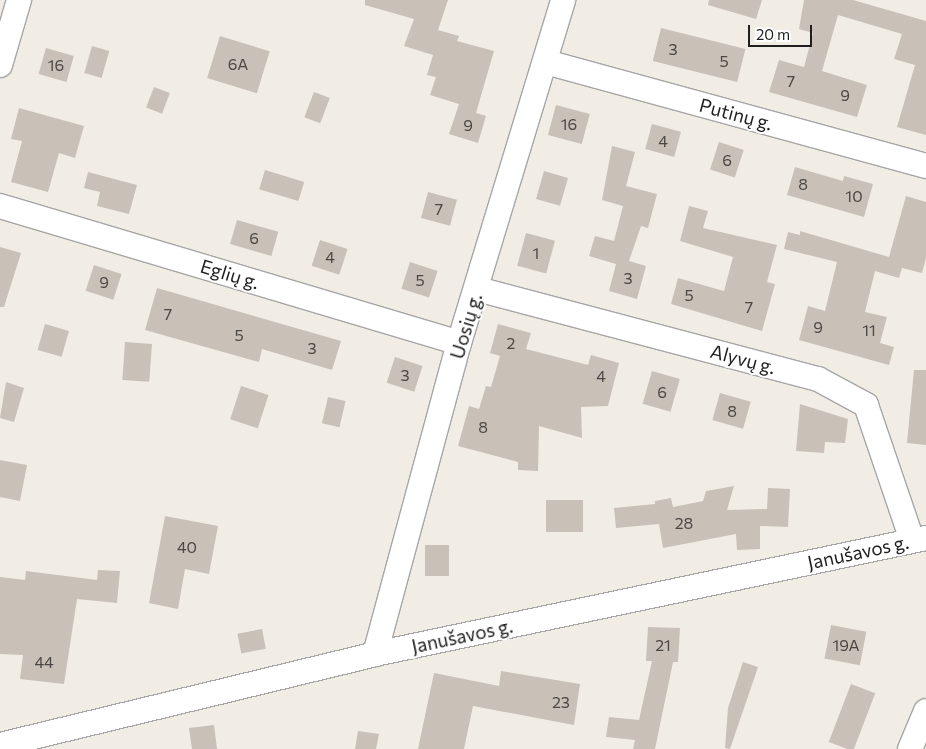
<!DOCTYPE html>
<meta charset="utf-8">
<style>
body{margin:0}
#map{position:relative;width:926px;height:749px;overflow:hidden;background:#f1ede5;font-family:Commissioner,sans-serif}
div>[style]{position:absolute}
.building>*{inset:0;background:#c9c0b7;transform-origin:0 0}
.roads{filter:drop-shadow(1px 0 #a6a6a6) drop-shadow(-1px 0 #a6a6a6) drop-shadow(0 1px #a6a6a6) drop-shadow(0 -1px #a6a6a6)}
.street>*{height:24px;margin:-12px;padding:0 12px;transform-origin:12px;border-radius:12px;background:#fff}
span{translate:-50% -50%;white-space:nowrap;text-align:center;line-height:1.15;-webkit-text-stroke:4px #fff;paint-order:stroke}
.number-label{font-size:16px;color:#4a4745}
.number-label span{-webkit-text-stroke-width:0}
.street-label{font-size:19px;color:#1f1f1f}
.scale{position:absolute;left:748px;top:25px;width:64px;height:22px;box-sizing:border-box;border:2px solid #1f1f1f;border-top:0;padding-left:6px;font-size:15px;line-height:18px;white-space:nowrap;color:#1f1f1f;-webkit-text-stroke:4px #fff;paint-order:stroke}
</style>
<div id="map">
<div class="building">
<div style="clip-path:polygon(365px 0,448px 0,438px 30px,459px 36px,457px 41px,494px 51px,476px 113px,486px 116px,478px 143px,449px 134px,459px 104px,430px 95px,436px 77px,427px 75px,433px 55px,404px 46px,414px 19px,365px 5px)"></div>
<div style="clip-path:polygon(709px 0,762px 0,756px 19px,708px 5px)"></div>
<div style="clip-path:polygon(804px 0,853px 0,926px 21px,926px 135px,897px 127px,915px 65px,894px 59px,902px 34px,838px 15px,822px 71px,867px 85px,857px 117px,769px 92px,779px 60px,804px 67px,813px 33px,799px 29px)"></div>
<div style="left:661px;top:28px;width:87px;height:34px;rotate:14deg"></div>
<div style="left:220px;top:36px;width:52px;height:44px;rotate:17deg"></div>
<div style="left:92px;top:46px;width:18px;height:28px;rotate:16deg"></div>
<div style="left:46px;top:48px;width:29px;height:27px;rotate:16deg"></div>
<div style="left:154px;top:87px;width:17px;height:22px;rotate:21deg"></div>
<div style="left:314px;top:92px;width:17px;height:27px;rotate:21deg"></div>
<div style="left:556px;top:105px;width:35px;height:31px;rotate:15deg"></div>
<div style="clip-path:polygon(19px 108px,84px 126px,75px 158px,59px 153px,48px 192px,11px 182px,22px 141px,11px 139px)"></div>
<div style="left:652px;top:124px;width:30px;height:26px;rotate:15deg"></div>
<div style="left:719px;top:142px;width:26px;height:29px;rotate:18deg"></div>
<div style="clip-path:polygon(612px 146px,635px 152px,626px 186px,657px 194px,648px 228px,641px 226px,629px 261px,646px 266px,637px 299px,609px 291px,616px 264px,589px 256px,595px 236px,614px 241px,623px 206px,602px 200px)"></div>
<div style="clip-path:polygon(795px 167px,843px 181px,844px 176px,873px 184px,864px 217px,787px 195px)"></div>
<div style="left:265px;top:170px;width:41px;height:20px;rotate:17deg"></div>
<div style="left:544px;top:171px;width:25px;height:29px;rotate:16deg"></div>
<div style="clip-path:polygon(88px 172px,137px 185px,129px 214px,97px 206px,100px 192px,84px 188px)"></div>
<div style="left:428px;top:192px;width:30px;height:27px;rotate:15deg"></div>
<div style="clip-path:polygon(906px 196px,926px 202px,926px 258px,922px 273px,902px 268px,899px 278px,875px 271px,865px 312px,887px 317px,880px 343px,894px 347px,889px 365px,799px 340px,808px 306px,825px 311px,837px 262px,784px 249px,788px 232px,800px 235px,800px 231px,889px 257px)"></div>
<div style="clip-path:polygon(689px 206px,708px 211px,703px 228px,777px 245px,767px 282px,775px 284px,762px 331px,671px 304px,678px 278px,724px 291px,733px 257px,680px 241px)"></div>
<div style="left:237px;top:220px;width:43px;height:25px;rotate:16deg"></div>
<div style="left:526px;top:233px;width:30px;height:34px;rotate:15deg"></div>
<div style="left:320px;top:240px;width:29px;height:27px;rotate:18deg"></div>
<div style="clip-path:polygon(0 247px,21px 253px,4px 307px,0 307px)"></div>
<div style="left:410px;top:262px;width:29px;height:28px;rotate:18deg"></div>
<div style="left:94px;top:265px;width:29px;height:27px;rotate:18deg"></div>
<div style="clip-path:polygon(157px 288px,341px 341px,332px 370px,262px 349px,259px 362px,145px 330px)"></div>
<div style="left:45px;top:324px;width:25px;height:27px;rotate:16deg"></div>
<div style="clip-path:polygon(498px 324px,531px 333px,526px 349px,588px 365px,591px 355px,619px 363px,608px 406px,581px 407px,582px 438px,539px 426px,538px 471px,518px 470px,518px 462px,458px 446px,469px 406px,479px 409px,486px 386px,491px 387px,500px 356px,490px 353px)"></div>
<div style="left:125px;top:342px;width:27px;height:38px;rotate:4deg"></div>
<div style="left:395px;top:357px;width:29px;height:27px;rotate:18deg"></div>
<div style="clip-path:polygon(914px 370px,926px 370px,926px 445px,907px 443px)"></div>
<div style="left:652px;top:371px;width:29px;height:34px;rotate:16deg"></div>
<div style="clip-path:polygon(6px 382px,24px 388px,14px 422px,0 418px)"></div>
<div style="left:241px;top:386px;width:29px;height:35px;rotate:18deg"></div>
<div style="left:720px;top:393px;width:32px;height:28px;rotate:16deg"></div>
<div style="left:328px;top:397px;width:18px;height:27px;rotate:13deg"></div>
<div style="clip-path:polygon(800px 404px,848px 419px,845px 443px,825px 442px,824px 453px,796px 451px)"></div>
<div style="clip-path:polygon(0 460px,27px 465px,20px 501px,0 497px)"></div>
<div style="clip-path:polygon(734px 486px,727px 510px,767px 509px,768px 488px,790px 489px,788px 527px,760px 526px,760px 549px,737px 550px,736px 534px,663px 548px,659px 524px,616px 528px,614px 508px,655px 504px,655px 501px,671px 498px,673px 507px,703px 501px,706px 491px)"></div>
<div style="left:583px;top:500px;width:32px;height:37px;rotate:90deg"></div>
<div style="clip-path:polygon(165px 516px,218px 526px,209px 574px,185px 569px,178px 609px,149px 603px)"></div>
<div style="left:425px;top:545px;width:24px;height:31px"></div>
<div style="clip-path:polygon(98px 570px,120px 571px,117px 603px,77px 599px,64px 684px,20px 679px,23px 655px,0 654px,0 577px,25px 580px,26px 571px,97px 580px)"></div>
<div style="left:831px;top:625px;width:36px;height:34px;rotate:11deg"></div>
<div style="clip-path:polygon(648px 627px,680px 628px,678px 662px,673px 662px,655px 749px,633px 749px,635px 740px,606px 737px,609px 717px,639px 720px,652px 661px,646px 661px)"></div>
<div style="left:262px;top:629px;width:20px;height:25px;rotate:79deg"></div>
<div style="clip-path:polygon(743px 662px,758px 667px,730px 749px,725px 748px,728px 708px)"></div>
<div style="clip-path:polygon(501px 671px,580px 684px,574px 725px,473px 706px,464px 749px,418px 749px,434px 673px,499px 686px)"></div>
<div style="left:851px;top:684px;width:26px;height:62px;rotate:21deg"></div>
<div style="clip-path:polygon(214px 725px,217px 749px,192px 749px,189px 728px)"></div>
<div style="clip-path:polygon(358px 731px,379px 734px,376px 749px,355px 749px)"></div>
</div>
<div class="roads">
<div class="street">
<div style="left:546px;top:62px;width:394px;rotate:15.3deg"></div>
<div style="left:0;top:65px;width:68px;rotate:-73.7deg"></div>
<div style="left:0;top:206px;width:479px;rotate:16.6deg"></div>
<div style="left:477px;top:289px;width:353px;rotate:14.8deg"></div>
<div style="left:818px;top:379px;width:55px;rotate:28.4deg"></div>
<div style="left:866px;top:405px;width:143px;rotate:71.2deg"></div>
<div style="left:375px;top:654px;width:322px;rotate:-74.9deg"></div>
<div style="left:459px;top:343px;width:358px;rotate:-73.1deg"></div>
<div style="left:0;top:745px;width:386px;rotate:-13.6deg"></div>
<div style="left:375px;top:654px;width:563px;rotate:-11.89deg"></div>
<div style="left:910px;top:749px;width:41px;rotate:-67.2deg"></div>
</div>
</div>
<div class="number-label">
<span style="left:673px;top:49px">3</span>
<span style="left:724px;top:61px">5</span>
<span style="left:238px;top:64px">6A</span>
<span style="left:56px;top:65px">16</span>
<span style="left:791px;top:81px">7</span>
<span style="left:845px;top:95px">9</span>
<span style="left:569px;top:124px">16</span>
<span style="left:468px;top:125px">9</span>
<span style="left:663px;top:141px">4</span>
<span style="left:727px;top:160px">6</span>
<span style="left:803px;top:184px">8</span>
<span style="left:854px;top:196px">10</span>
<span style="left:439px;top:209px">7</span>
<span style="left:254px;top:238px">6</span>
<span style="left:536px;top:253px">1</span>
<span style="left:330px;top:257px">4</span>
<span style="left:628px;top:278px">3</span>
<span style="left:420px;top:280px">5</span>
<span style="left:104px;top:282px">9</span>
<span style="left:689px;top:295px">5</span>
<span style="left:749px;top:307px">7</span>
<span style="left:168px;top:314px">7</span>
<span style="left:818px;top:327px">9</span>
<span style="left:869px;top:330px">11</span>
<span style="left:239px;top:335px">5</span>
<span style="left:511px;top:343px">2</span>
<span style="left:312px;top:348px">3</span>
<span style="left:405px;top:375px">3</span>
<span style="left:601px;top:376px">4</span>
<span style="left:662px;top:392px">6</span>
<span style="left:732px;top:411px">8</span>
<span style="left:483px;top:427px">8</span>
<span style="left:684px;top:523px">28</span>
<span style="left:187px;top:547px">40</span>
<span style="left:663px;top:645px">21</span>
<span style="left:846px;top:645px">19A</span>
<span style="left:44px;top:662px">44</span>
<span style="left:561px;top:702px">23</span>
</div>
<div class="street-label">
<span style="left:736px;top:114px;rotate:15deg">Putinų g.</span>
<span style="left:230px;top:274px;rotate:17deg">Eglių g.</span>
<span style="left:466px;top:326px;rotate:-73deg">Uosių g.</span>
<span style="left:743px;top:359px;rotate:15deg">Alyvų g.</span>
<span style="left:858px;top:552px;rotate:-12deg">Janušavos g.</span>
<span style="left:462px;top:636px;rotate:-12deg">Janušavos g.</span>
</div>
<div class="scale">20 m</div>
</div>
